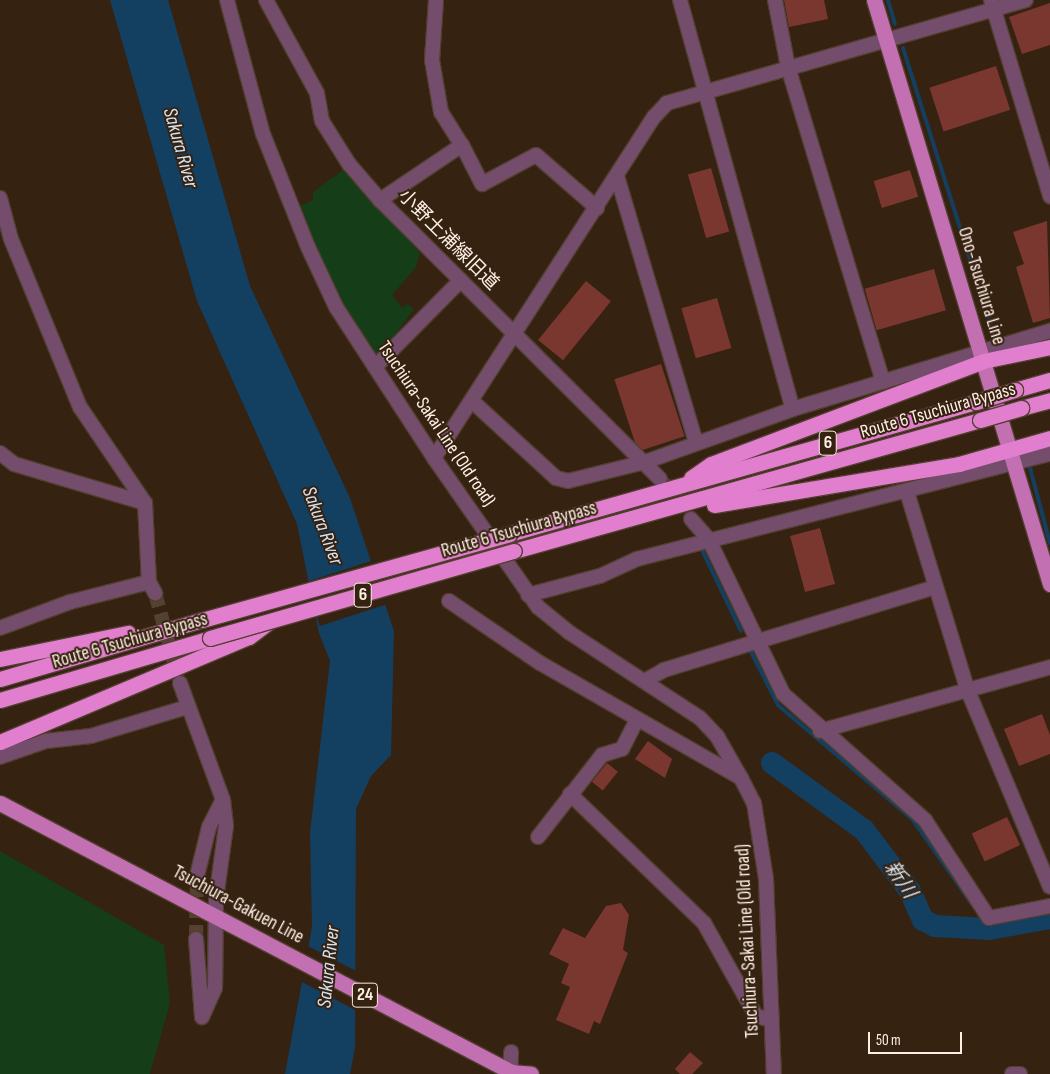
<!DOCTYPE html>
<meta charset="utf-8">
<style>
body{margin:0}
#map{position:relative;width:1050px;height:1074px;overflow:hidden;background:#362211;font-family:"Sofia Sans Condensed","Noto Sans JP",sans-serif}
div>[style]{position:absolute}
.green>*{inset:0;background:#143d18}
.water>*{inset:0;background:#133f61}
.pier>*{inset:0;background:#362211;transform-origin:0 0}
.stream>*{height:4px;margin:-2px;padding:0 2px;transform-origin:2px;border-radius:2px;background:#133f61}
.river>*{height:22px;margin:-11px;padding:0 11px;transform-origin:11px;border-radius:11px;background:#133f61}
.building>*{inset:0;background:#7a3730;transform-origin:0 0}
.minor-tunnel>*{height:14px;margin-top:-7px;transform-origin:0;background:repeating-linear-gradient(90deg,#544131 0 14px,transparent 0 21px)}
.roads{filter:drop-shadow(1px 0 #523f2f) drop-shadow(-1px 0 #523f2f) drop-shadow(0 1px #523f2f) drop-shadow(0 -1px #523f2f)}
.minor>*{height:14px;margin:-7px;padding:0 7px;transform-origin:7px;border-radius:7px;background:#754d6c}
.major>*{height:15px;margin:-7.5px;padding:0 7.5px;transform-origin:7.5px;border-radius:7.5px;background:#c270b1}
.highway>*{height:15px;margin:-7.5px;padding:0 7.5px;transform-origin:7.5px;border-radius:7.5px;background:#e17ecd}
.bridges{filter:drop-shadow(1px 0 #523f2f) drop-shadow(-1px 0 #523f2f) drop-shadow(0 1px #523f2f) drop-shadow(0 -1px #523f2f)}
.highway-bridge>*{height:15px;margin:-7.5px;padding:0 7.5px;transform-origin:7.5px;border-radius:7.5px;background:#e17ecd}
span{translate:-50% -50%;white-space:nowrap;text-align:center;line-height:1.15;-webkit-text-stroke:4px #362211;paint-order:stroke}
.shield-label span{padding:1px 4px;background:#362211;border:1px solid;border-radius:4px;-webkit-text-stroke-width:0}
.shield-label{font-size:18px;color:#feefe5;font-weight:700}
.street-label{font-size:19px;color:#feefe5}
.water-label{font-size:20px;color:#d6e5f3;font-style:italic}
.scale{position:absolute;left:868px;top:1032px;width:94px;height:22px;box-sizing:border-box;border:2px solid #feefe5;border-top:0;padding-left:6px;font-size:15px;line-height:18px;white-space:nowrap;color:#feefe5;-webkit-text-stroke:4px #362211;paint-order:stroke}
</style>
<div id="map">
<div class="green">
<div style="clip-path:polygon(347px 167px,420px 253px,416px 267px,392px 295px,402px 308px,407px 304px,414px 309px,375px 363px,340px 305px,298px 207px,313px 200px,313px 192px)"></div>
<div style="clip-path:polygon(0 851px,164px 945px,170px 1003px,150px 1074px,0 1074px)"></div>
</div>
<div class="water">
<div style="clip-path:polygon(110px 0,168px 0,250px 286px,350px 498px,394px 631px,391px 755px,371px 776px,356px 809px,355px 1048px,350px 1074px,285px 1074px,312px 927px,310px 832px,330px 661px,319px 633px,297px 524px,197px 301px)"></div>
</div>
<div class="pier">
<div style="left:374px;top:560px;width:46px;height:72px;rotate:72deg"></div>
<div style="clip-path:polygon(306px 945px,358px 972px,357px 1011px,300px 981px)"></div>
</div>
<div class="stream">
<div style="left:888px;top:0;width:25px;rotate:74deg"></div>
<div style="left:903px;top:48px;width:304px;rotate:72.4deg"></div>
<div style="left:1030px;top:468px;width:78px;rotate:75.1deg"></div>
<div style="left:700px;top:546px;width:94px;rotate:64.2deg"></div>
<div style="left:749px;top:648px;width:64px;rotate:63deg"></div>
<div style="left:778px;top:705px;width:177px;rotate:40.4deg"></div>
<div style="left:913px;top:820px;width:106px;rotate:55deg"></div>
</div>
<div class="river">
<div style="left:772px;top:763px;width:114px;rotate:36.1deg"></div>
<div style="left:864px;top:830px;width:76px;rotate:53deg"></div>
<div style="left:910px;top:891px;width:32px;rotate:66deg"></div>
<div style="left:923px;top:920px;width:13px;rotate:27deg"></div>
<div style="left:935px;top:926px;width:54px;rotate:3.2deg"></div>
<div style="left:989px;top:929px;width:62px;rotate:-10.2deg"></div>
</div>
<div class="building">
<div style="clip-path:polygon(784px 0,824px 0,828px 19px,789px 27px)"></div>
<div style="clip-path:polygon(1050px 3px,1050px 45px,1022px 54px,1009px 17px)"></div>
<div style="left:996px;top:66px;width:46px;height:70px;rotate:72deg"></div>
<div style="left:711px;top:168px;width:66px;height:24px;rotate:74deg"></div>
<div style="left:910px;top:170px;width:28px;height:38px;rotate:73deg"></div>
<div style="clip-path:polygon(1047px 221px,1050px 318px,1033px 323px,1016px 267px,1024px 264px,1013px 232px)"></div>
<div style="left:934px;top:269px;width:43px;height:72px;rotate:74deg"></div>
<div style="left:586px;top:281px;width:32px;height:76px;rotate:39deg"></div>
<div style="left:717px;top:298px;width:52px;height:37px;rotate:74deg"></div>
<div style="left:661px;top:364px;width:76px;height:49px;rotate:72deg"></div>
<div style="left:820px;top:528px;width:58px;height:31px;rotate:75deg"></div>
<div style="clip-path:polygon(1042px 714px,1050px 735px,1050px 754px,1019px 766px,1004px 729px)"></div>
<div style="clip-path:polygon(648px 741px,672px 759px,665px 778px,635px 759px)"></div>
<div style="left:607px;top:763px;width:14px;height:24px;rotate:39deg"></div>
<div style="left:1007px;top:817px;width:31px;height:39px;rotate:65deg"></div>
<div style="clip-path:polygon(621px 903px,629px 915px,623px 950px,628px 953px,600px 1024px,594px 1021px,589px 1034px,556px 1020px,570px 987px,561px 983px,569px 964px,549px 954px,563px 928px,585px 938px,606px 906px)"></div>
<div style="clip-path:polygon(690px 1052px,703px 1063px,692px 1074px,680px 1074px,675px 1069px)"></div>
</div>
<div class="minor-tunnel">
<div style="left:663px;top:482px;width:46px;rotate:52.9deg"></div>
<div style="left:155px;top:593px;width:87px;rotate:74.7deg"></div>
<div style="left:196px;top:939px;width:63px;rotate:-89.1deg"></div>
</div>
<div class="roads">
<div class="minor">
<div style="left:227px;top:0;width:139px;rotate:75deg"></div>
<div style="left:263px;top:134px;width:122px;rotate:68.3deg"></div>
<div style="left:308px;top:247px;width:66px;rotate:65deg"></div>
<div style="left:336px;top:307px;width:180px;rotate:57deg"></div>
<div style="left:434px;top:458px;width:182px;rotate:55.1deg"></div>
<div style="left:538px;top:607px;width:41px;rotate:39.1deg"></div>
<div style="left:570px;top:633px;width:155px;rotate:33.2deg"></div>
<div style="left:700px;top:718px;width:25px;rotate:47deg"></div>
<div style="left:717px;top:736px;width:48px;rotate:60.3deg"></div>
<div style="left:741px;top:778px;width:28px;rotate:63deg"></div>
<div style="left:754px;top:803px;width:77px;rotate:81deg"></div>
<div style="left:766px;top:879px;width:195px;rotate:87.7deg"></div>
<div style="left:266px;top:0;width:106px;rotate:61.3deg"></div>
<div style="left:317px;top:93px;width:28px;rotate:80deg"></div>
<div style="left:322px;top:121px;width:51px;rotate:57.9deg"></div>
<div style="left:349px;top:164px;width:48px;rotate:49.3deg"></div>
<div style="left:436px;top:0;width:60px;rotate:93.8deg"></div>
<div style="left:432px;top:60px;width:53px;rotate:80.2deg"></div>
<div style="left:441px;top:112px;width:39px;rotate:58deg"></div>
<div style="left:462px;top:145px;width:99px;rotate:146.1deg"></div>
<div style="left:380px;top:200px;width:395px;rotate:44.9deg"></div>
<div style="left:680px;top:0;width:424px;rotate:74.6deg"></div>
<div style="left:775px;top:0;width:68px;rotate:79deg"></div>
<div style="left:788px;top:67px;width:329px;rotate:73.2deg"></div>
<div style="left:991px;top:0;width:205px;rotate:73.2deg"></div>
<div style="left:462px;top:145px;width:44px;rotate:62.9deg"></div>
<div style="left:482px;top:184px;width:61px;rotate:-28.2deg"></div>
<div style="left:536px;top:155px;width:81px;rotate:41deg"></div>
<div style="left:617px;top:176px;width:278px;rotate:73.5deg"></div>
<div style="left:0;top:198px;width:42px;rotate:75deg"></div>
<div style="left:11px;top:239px;width:182px;rotate:67.7deg"></div>
<div style="left:80px;top:407px;width:116px;rotate:55.9deg"></div>
<div style="left:145px;top:503px;width:79px;rotate:87.1deg"></div>
<div style="left:149px;top:582px;width:13px;rotate:61deg"></div>
<div style="left:375px;top:367px;width:122px;rotate:-45.3deg"></div>
<div style="left:472px;top:401px;width:114px;rotate:42.5deg"></div>
<div style="left:556px;top:478px;width:12px;rotate:14deg"></div>
<div style="left:568px;top:481px;width:79px;rotate:-13.9deg"></div>
<div style="left:645px;top:462px;width:157px;rotate:-19.7deg"></div>
<div style="left:793px;top:409px;width:269px;rotate:-16.9deg"></div>
<div style="left:0;top:453px;width:18px;rotate:38deg"></div>
<div style="left:14px;top:464px;width:137px;rotate:16.6deg"></div>
<div style="left:434px;top:458px;width:406px;rotate:-57.2deg"></div>
<div style="left:654px;top:117px;width:19px;rotate:-47deg"></div>
<div style="left:667px;top:103px;width:373px;rotate:-16deg"></div>
<div style="left:907px;top:492px;width:208px;rotate:73deg"></div>
<div style="left:968px;top:691px;width:212px;rotate:67.3deg"></div>
<div style="left:691px;top:519px;width:28px;rotate:49deg"></div>
<div style="left:709px;top:540px;width:171px;rotate:64.3deg"></div>
<div style="left:783px;top:694px;width:190px;rotate:41.6deg"></div>
<div style="left:925px;top:820px;width:117px;rotate:56.9deg"></div>
<div style="left:989px;top:918px;width:62px;rotate:-11.1deg"></div>
<div style="left:528px;top:595px;width:74px;rotate:-14.8deg"></div>
<div style="left:600px;top:576px;width:41px;rotate:-24.7deg"></div>
<div style="left:637px;top:559px;width:426px;rotate:-14.3deg"></div>
<div style="left:449px;top:601px;width:110px;rotate:34.3deg"></div>
<div style="left:540px;top:663px;width:232px;rotate:29.8deg"></div>
<div style="left:0;top:628px;width:75px;rotate:-20.4deg"></div>
<div style="left:70px;top:602px;width:81px;rotate:-14.2deg"></div>
<div style="left:646px;top:680px;width:21px;rotate:-29deg"></div>
<div style="left:664px;top:670px;width:284px;rotate:-17deg"></div>
<div style="left:180px;top:683px;width:125px;rotate:69.8deg"></div>
<div style="left:223px;top:800px;width:26px;rotate:83deg"></div>
<div style="left:226px;top:826px;width:74px;rotate:97.8deg"></div>
<div style="left:216px;top:899px;width:89px;rotate:90.6deg"></div>
<div style="left:215px;top:988px;width:32px;rotate:114deg"></div>
<div style="left:820px;top:731px;width:239px;rotate:-15.5deg"></div>
<div style="left:0;top:757px;width:49px;rotate:-19.2deg"></div>
<div style="left:46px;top:741px;width:45px;rotate:-6.3deg"></div>
<div style="left:91px;top:736px;width:100px;rotate:-16.8deg"></div>
<div style="left:570px;top:794px;width:186px;rotate:43.9deg"></div>
<div style="left:704px;top:923px;width:107px;rotate:60.8deg"></div>
<div style="left:756px;top:1016px;width:16px;rotate:14deg"></div>
<div style="left:538px;top:837px;width:104px;rotate:-52deg"></div>
<div style="left:602px;top:755px;width:21px;rotate:-17deg"></div>
<div style="left:622px;top:749px;width:33px;rotate:-63deg"></div>
<div style="left:197px;top:876px;width:50px;rotate:-76.2deg"></div>
<div style="left:209px;top:827px;width:30px;rotate:-63deg"></div>
<div style="left:196px;top:939px;width:78px;rotate:85.6deg"></div>
<div style="left:510px;top:1074px;width:22px;rotate:-87deg"></div>
<div style="left:1012px;top:1074px;width:8px"></div>
</div>
<div class="major">
<div style="left:874px;top:0;width:610px;rotate:73.23deg"></div>
<div style="left:0;top:803px;width:582px;rotate:27.75deg"></div>
<div style="left:510px;top:1072px;width:21px;rotate:5deg"></div>
</div>
<div class="highway">
<div style="left:1015px;top:390px;width:36px;rotate:-16deg"></div>
<div style="left:1021px;top:408px;width:30px;rotate:-15deg"></div>
<div style="left:691px;top:478px;width:24px;rotate:-35deg"></div>
<div style="left:711px;top:464px;width:291px;rotate:-20.7deg"></div>
<div style="left:983px;top:361px;width:68px;rotate:-11.8deg"></div>
<div style="left:714px;top:505px;width:248px;rotate:-9.5deg"></div>
<div style="left:959px;top:464px;width:95px;rotate:-15.9deg"></div>
<div style="left:509px;top:534px;width:485px;rotate:-15.8deg"></div>
<div style="left:514px;top:551px;width:484px;rotate:-15.7deg"></div>
<div style="left:0;top:659px;width:131px;rotate:-11.5deg"></div>
<div style="left:0;top:679px;width:210px;rotate:-16.3deg"></div>
<div style="left:0;top:700px;width:219px;rotate:-16.4deg"></div>
<div style="left:0;top:742px;width:270px;rotate:-22.9deg"></div>
<div style="left:249px;top:637px;width:25px;rotate:-37deg"></div>
</div>
</div>
<div class="bridges">
<div class="highway-bridge">
<div style="left:976px;top:402px;width:41px;rotate:-17.1deg"></div>
<div style="left:980px;top:420px;width:43px;rotate:-16.3deg"></div>
<div style="left:202px;top:620px;width:319px;rotate:-15.6deg"></div>
<div style="left:210px;top:638px;width:316px;rotate:-16deg"></div>
</div>
</div>
<div class="shield-label">
<span style="left:828px;top:443px">6</span>
<span style="left:363px;top:595px">6</span>
<span style="left:365px;top:995px">24</span>
</div>
<div class="street-label">
<span style="left:448px;top:240px;rotate:45deg">小野土浦線旧道</span>
<span style="left:981px;top:286px;rotate:73deg">Ono-Tsuchiura Line</span>
<span style="left:938px;top:411px;rotate:-16deg">Route 6 Tsuchiura Bypass</span>
<span style="left:436px;top:424px;rotate:56deg">Tsuchiura-Sakai Line (Old road)</span>
<span style="left:519px;top:530px;rotate:-16deg">Route 6 Tsuchiura Bypass</span>
<span style="left:130px;top:641px;rotate:-16deg">Route 6 Tsuchiura Bypass</span>
<span style="left:238px;top:905px;rotate:28deg">Tsuchiura-Gakuen Line</span>
<span style="left:748px;top:941px;rotate:-93deg">Tsuchiura-Sakai Line (Old road)</span>
</div>
<div class="water-label">
<span style="left:180px;top:148px;rotate:74deg">Sakura River</span>
<span style="left:322px;top:526px;rotate:69deg">Sakura River</span>
<span style="left:900px;top:880px;rotate:56deg">新川</span>
<span style="left:329px;top:967px;rotate:-84deg">Sakura River</span>
</div>
<div class="scale">50 m</div>
</div>
